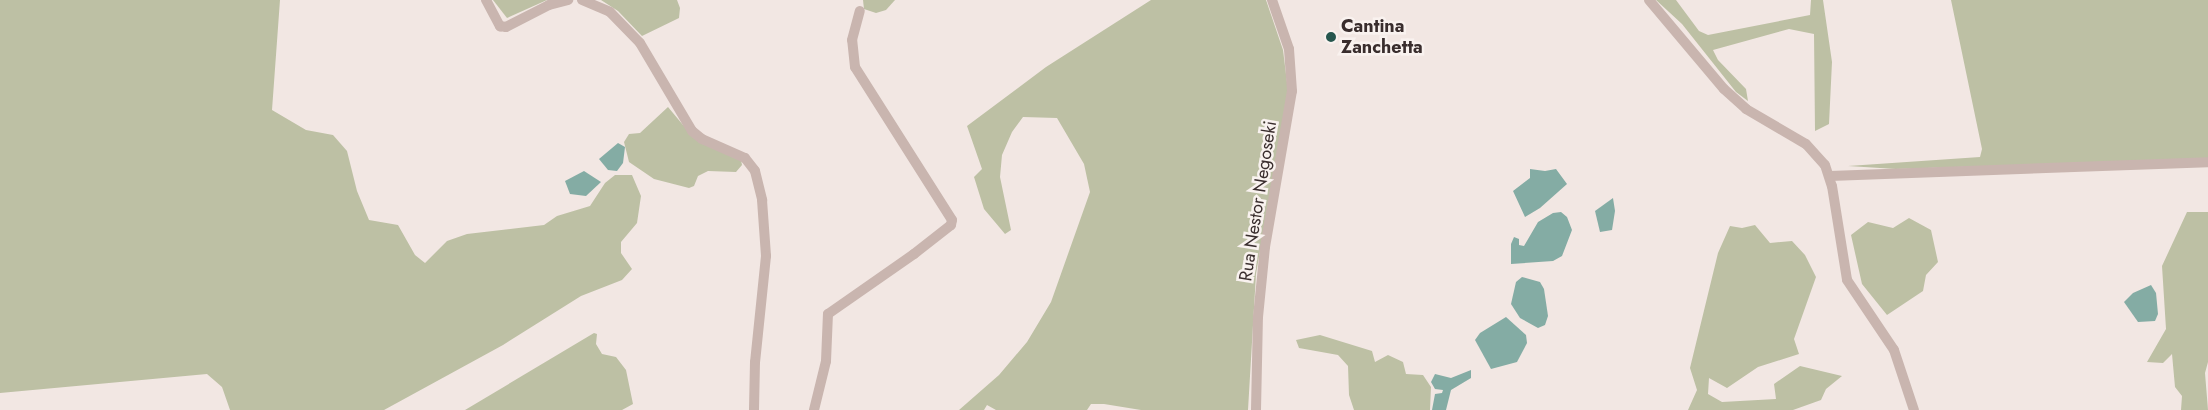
<!DOCTYPE html>
<style>
body{margin:0}
#map{position:relative;width:2208px;height:410px;overflow:hidden;background:#f2e7e3;font-family:Jost,sans-serif}
div>[style]{position:absolute}
.green>*{inset:0;background:#bdc0a4}
.water>*{inset:0;background:#84aca4}
.minor>*{height:10px;margin:-5px;padding:0 5px;transform-origin:5px;border-radius:5px;background:#c9b5af}
.dots>*{width:14px;height:14px;translate:-50% -50%;box-sizing:border-box;border:2px solid #f9f2ef;border-radius:50%}
span{translate:-50% -50%;white-space:nowrap;text-align:center;line-height:1.15;-webkit-text-stroke:5px #f9f2ef;paint-order:stroke}
.poi-label{font-size:18px;color:#392d2d;font-weight:700}
.left{translate:0 -50%;text-align:left}
.street-label{font-size:18px;color:#392d2d}
</style>
<div id="map">
<div class="green">
<div style="clip-path:polygon(0 0,280px 0,272px 110px,306px 130px,333px 135px,347px 151px,357px 191px,369px 220px,398px 225px,415px 255px,425px 263px,447px 241px,467px 234px,544px 225px,557px 216px,590px 206px,605px 183px,615px 175px,632px 175px,641px 196px,637px 223px,621px 242px,621px 253px,632px 269px,622px 280px,581px 296px,503px 345px,384px 410px,230px 410px,222px 387px,207px 374px,0 393px)"></div>
<div style="clip-path:polygon(493px 0,547px 0,507px 18px)"></div>
<div style="clip-path:polygon(601px 0,677px 0,680px 8px,679px 18px,642px 36px,618px 11px)"></div>
<div style="clip-path:polygon(863px 0,895px 0,886px 10px,876px 13px,864px 9px)"></div>
<div style="clip-path:polygon(1151px 0,1266px 0,1283px 50px,1288px 90px,1256px 274px,1248px 410px,1141px 410px,1104px 404px,1091px 404px,1087px 410px,996px 410px,987px 405px,984px 410px,959px 410px,999px 375px,1027px 342px,1051px 302px,1090px 192px,1084px 164px,1057px 118px,1023px 117px,1012px 132px,1002px 155px,1000px 177px,1011px 230px,1005px 234px,984px 209px,974px 177px,982px 169px,967px 126px,1046px 67px)"></div>
<div style="clip-path:polygon(1656px 0,1676px 0,1699px 31px,1708px 35px,1810px 15px,1811px 0,1823px 0,1832px 62px,1829px 124px,1815px 131px,1814px 34px,1789px 29px,1713px 50px,1718px 60px,1746px 89px,1748px 101px,1736px 92px,1682px 24px)"></div>
<div style="clip-path:polygon(1951px 0,2208px 0,2208px 159px,1896px 169px,1848px 166px,1980px 157px,1982px 149px)"></div>
<div style="clip-path:polygon(668px 107px,683px 125px,741px 160px,742px 165px,736px 172px,708px 171px,698px 176px,694px 186px,689px 188px,654px 179px,629px 162px,624px 142px,629px 134px,640px 133px)"></div>
<div style="clip-path:polygon(2187px 212px,2208px 212px,2208px 362px,2205px 373px,2208px 410px,2181px 410px,2182px 396px,2175px 387px,2172px 354px,2163px 363px,2147px 362px,2166px 329px,2162px 266px)"></div>
<div style="clip-path:polygon(1909px 218px,1931px 230px,1938px 262px,1926px 275px,1923px 291px,1887px 315px,1862px 284px,1851px 235px,1868px 222px,1893px 228px)"></div>
<div style="clip-path:polygon(1755px 225px,1770px 243px,1792px 241px,1805px 255px,1816px 277px,1794px 339px,1799px 354px,1758px 367px,1727px 388px,1709px 378px,1708px 394px,1722px 402px,1776px 399px,1774px 384px,1800px 366px,1842px 376px,1826px 389px,1821px 400px,1793px 410px,1688px 410px,1697px 390px,1690px 368px,1718px 253px,1730px 226px,1742px 228px)"></div>
<div style="clip-path:polygon(594px 333px,597px 334px,596px 344px,602px 354px,616px 357px,626px 370px,633px 404px,622px 410px,465px 410px)"></div>
<div style="clip-path:polygon(1320px 335px,1372px 351px,1375px 362px,1388px 355px,1403px 362px,1406px 374px,1423px 375px,1431px 387px,1430px 410px,1354px 410px,1349px 395px,1348px 366px,1338px 355px,1299px 348px,1296px 340px)"></div>
</div>
<div class="water">
<div style="clip-path:polygon(618px 143px,625px 147px,623px 163px,617px 171px,608px 170px,599px 159px)"></div>
<div style="clip-path:polygon(1530px 169px,1545px 171px,1556px 169px,1567px 184px,1540px 208px,1525px 217px,1513px 191px,1530px 178px)"></div>
<div style="clip-path:polygon(584px 171px,601px 182px,586px 196px,570px 194px,565px 181px)"></div>
<div style="clip-path:polygon(1613px 198px,1615px 211px,1612px 230px,1600px 232px,1595px 211px)"></div>
<div style="clip-path:polygon(1561px 212px,1567px 217px,1572px 230px,1562px 256px,1553px 261px,1511px 264px,1511px 244px,1514px 237px,1519px 239px,1519px 245px,1524px 246px,1538px 222px,1553px 213px)"></div>
<div style="clip-path:polygon(1522px 277px,1540px 282px,1544px 289px,1548px 316px,1545px 325px,1538px 328px,1520px 318px,1511px 304px,1516px 282px)"></div>
<div style="clip-path:polygon(2151px 285px,2156px 293px,2158px 314px,2155px 321px,2138px 322px,2124px 302px,2133px 293px)"></div>
<div style="clip-path:polygon(1506px 317px,1526px 335px,1527px 343px,1517px 362px,1491px 369px,1475px 340px,1480px 333px)"></div>
<div style="clip-path:polygon(1471px 370px,1471px 378px,1451px 390px,1446px 410px,1432px 410px,1435px 394px,1442px 393px,1443px 390px,1435px 389px,1431px 382px,1435px 374px,1451px 378px)"></div>
</div>
<div class="minor">
<div style="left:486px;top:0;width:30px;rotate:62deg"></div>
<div style="left:500px;top:26px;width:6px;rotate:9deg"></div>
<div style="left:506px;top:27px;width:48px;rotate:-27.1deg"></div>
<div style="left:549px;top:5px;width:20px;rotate:-15deg"></div>
<div style="left:582px;top:0;width:30px;rotate:23deg"></div>
<div style="left:610px;top:12px;width:43px;rotate:45.9deg"></div>
<div style="left:640px;top:43px;width:102px;rotate:59.4deg"></div>
<div style="left:692px;top:131px;width:13px;rotate:39deg"></div>
<div style="left:702px;top:139px;width:47px;rotate:23.8deg"></div>
<div style="left:745px;top:158px;width:16px;rotate:52deg"></div>
<div style="left:755px;top:171px;width:30px;rotate:76deg"></div>
<div style="left:762px;top:200px;width:56px;rotate:85.9deg"></div>
<div style="left:766px;top:256px;width:107px;rotate:95.9deg"></div>
<div style="left:755px;top:362px;width:48px;rotate:91.2deg"></div>
<div style="left:1649px;top:0;width:116px;rotate:49.9deg"></div>
<div style="left:1724px;top:89px;width:30px;rotate:42deg"></div>
<div style="left:1746px;top:109px;width:69px;rotate:30.3deg"></div>
<div style="left:1806px;top:144px;width:28px;rotate:48deg"></div>
<div style="left:1825px;top:165px;width:22px;rotate:72deg"></div>
<div style="left:1832px;top:186px;width:95px;rotate:80.9deg"></div>
<div style="left:1847px;top:280px;width:84px;rotate:56.1deg"></div>
<div style="left:1894px;top:350px;width:63px;rotate:71.6deg"></div>
<div style="left:1830px;top:176px;width:378px;rotate:-2.1deg"></div>
<div style="left:814px;top:410px;width:50px;rotate:-76.2deg"></div>
<div style="left:826px;top:361px;width:47px;rotate:-87.6deg"></div>
<div style="left:828px;top:314px;width:105px;rotate:-34.9deg"></div>
<div style="left:914px;top:254px;width:47px;rotate:-38.1deg"></div>
<div style="left:951px;top:225px;width:5px;rotate:-79deg"></div>
<div style="left:952px;top:220px;width:181px;rotate:-122.4deg"></div>
<div style="left:855px;top:67px;width:27px;rotate:-96deg"></div>
<div style="left:852px;top:40px;width:30px;rotate:-75deg"></div>
<div style="left:1256px;top:410px;width:93px;rotate:-88.8deg"></div>
<div style="left:1258px;top:317px;width:70px;rotate:-84.3deg"></div>
<div style="left:1265px;top:247px;width:158px;rotate:-80.2deg"></div>
<div style="left:1292px;top:91px;width:42px;rotate:-94.1deg"></div>
<div style="left:1289px;top:49px;width:52px;rotate:-109.1deg"></div>
</div>
<div class="dots">
<div style="left:1331px;top:37px;background:#26564e"></div>
</div>
<div class="poi-label">
<span class="left" style="left:1341px;top:37px">Cantina<br>Zanchetta</span>
</div>
<div class="street-label">
<span style="left:1258px;top:201px;rotate:-81deg">Rua Nestor Negoseki</span>
</div>
</div>
